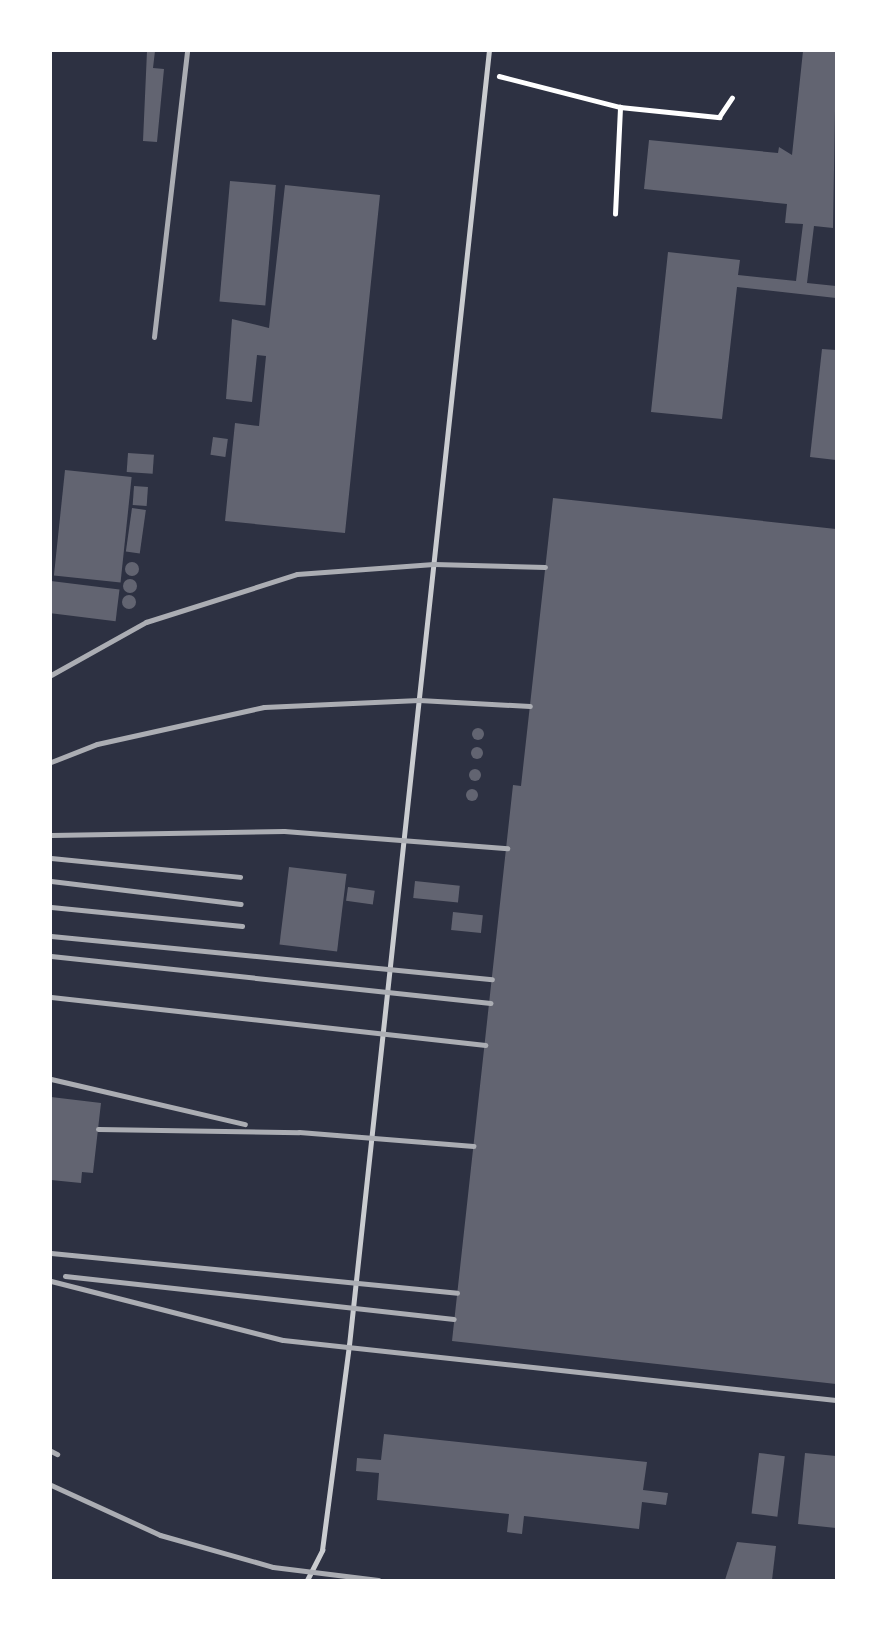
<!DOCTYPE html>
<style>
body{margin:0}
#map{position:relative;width:887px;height:1631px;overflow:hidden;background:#2d3142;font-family:"PT Sans",sans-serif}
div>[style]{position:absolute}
.building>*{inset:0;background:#626471;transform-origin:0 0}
.round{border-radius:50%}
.path>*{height:4.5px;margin:-2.25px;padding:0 2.25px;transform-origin:2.25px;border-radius:2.25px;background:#fff}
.service>*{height:5px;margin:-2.5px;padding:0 2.5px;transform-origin:2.5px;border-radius:2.5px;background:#caccd0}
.rail>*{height:5px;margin:-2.5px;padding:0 2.5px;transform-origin:2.5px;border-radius:2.5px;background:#abadb3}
span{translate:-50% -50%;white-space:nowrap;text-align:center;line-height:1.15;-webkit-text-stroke:7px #fff;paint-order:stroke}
.frame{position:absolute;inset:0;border:52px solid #fff;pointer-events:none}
</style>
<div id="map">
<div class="building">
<div style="clip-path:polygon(147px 51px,155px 51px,153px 68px,164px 69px,157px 142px,143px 141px)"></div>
<div style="clip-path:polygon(803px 51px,836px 51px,833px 228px,814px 226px,807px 283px,836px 286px,836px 298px,737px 287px,722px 419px,651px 412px,668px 252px,740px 260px,738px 275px,796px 281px,803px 224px,785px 223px,787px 204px,644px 189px,649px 140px,778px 153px,779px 147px,792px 155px)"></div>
<div style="left:230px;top:181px;width:46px;height:121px;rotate:5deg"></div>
<div style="clip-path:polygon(285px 185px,380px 195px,345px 533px,225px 521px,235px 423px,259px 426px,266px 356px,257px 355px,252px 402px,226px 399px,232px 319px,269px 328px)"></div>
<div style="clip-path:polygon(822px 349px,836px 350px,836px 460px,810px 457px)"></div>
<div style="left:213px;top:437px;width:15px;height:18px;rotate:8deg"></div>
<div style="left:128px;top:453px;width:26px;height:19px;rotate:4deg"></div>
<div style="left:65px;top:470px;width:67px;height:106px;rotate:6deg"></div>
<div style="left:134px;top:486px;width:14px;height:19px;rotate:4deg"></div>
<div style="clip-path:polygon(553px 498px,836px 529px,836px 1384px,452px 1341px,513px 785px,521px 786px)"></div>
<div style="left:132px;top:508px;width:14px;height:44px;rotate:8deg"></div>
<div class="round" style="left:125px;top:562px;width:14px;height:14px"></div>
<div class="round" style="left:123px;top:579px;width:14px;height:14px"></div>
<div style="left:51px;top:581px;width:69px;height:32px;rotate:7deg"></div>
<div class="round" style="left:122px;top:595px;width:14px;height:14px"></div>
<div class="round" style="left:472px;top:728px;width:12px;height:12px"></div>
<div class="round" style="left:471px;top:747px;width:12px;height:12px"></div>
<div class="round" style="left:469px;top:769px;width:12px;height:12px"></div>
<div class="round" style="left:466px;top:789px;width:12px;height:12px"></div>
<div style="left:289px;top:867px;width:58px;height:78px;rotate:7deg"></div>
<div style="left:415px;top:881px;width:45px;height:17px;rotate:6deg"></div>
<div style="left:348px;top:887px;width:27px;height:14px;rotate:8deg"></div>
<div style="left:453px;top:912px;width:30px;height:18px;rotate:6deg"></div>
<div style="clip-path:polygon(51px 1097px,101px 1103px,93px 1173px,82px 1172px,81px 1183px,51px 1180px)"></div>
<div style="clip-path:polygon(384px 1434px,647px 1462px,643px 1490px,668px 1493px,666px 1505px,642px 1502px,639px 1529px,524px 1516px,522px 1534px,507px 1532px,509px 1514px,377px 1500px,379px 1473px,356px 1471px,357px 1458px,381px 1460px)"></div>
<div style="left:759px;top:1453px;width:26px;height:61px;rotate:7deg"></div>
<div style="clip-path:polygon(805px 1453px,836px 1456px,836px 1528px,798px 1524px)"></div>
<div style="clip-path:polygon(737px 1542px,776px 1546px,772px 1580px,725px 1580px)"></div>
</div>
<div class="path">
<div style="left:499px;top:76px;width:125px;rotate:14.4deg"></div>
<div style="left:615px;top:214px;width:107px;rotate:-87.3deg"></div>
<div style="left:620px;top:107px;width:100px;rotate:5.8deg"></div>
<div style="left:719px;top:117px;width:23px;rotate:-56deg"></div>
</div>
<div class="service">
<div style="left:307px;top:1580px;width:34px;rotate:-63deg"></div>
<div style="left:322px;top:1550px;width:207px;rotate:-82.5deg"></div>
<div style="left:349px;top:1345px;width:1302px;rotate:-83.83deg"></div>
</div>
<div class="rail">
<div style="left:154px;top:337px;width:288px;rotate:-83.4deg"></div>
<div style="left:51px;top:675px;width:109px;rotate:-29.2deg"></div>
<div style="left:146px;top:622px;width:158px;rotate:-17.6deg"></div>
<div style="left:297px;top:574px;width:137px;rotate:-4.2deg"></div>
<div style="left:434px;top:564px;width:111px;rotate:1.5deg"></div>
<div style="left:51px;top:762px;width:49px;rotate:-21.4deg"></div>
<div style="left:97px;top:744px;width:171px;rotate:-12.5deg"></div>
<div style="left:264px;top:707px;width:155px;rotate:-2.6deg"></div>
<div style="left:419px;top:700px;width:111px;rotate:3.1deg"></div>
<div style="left:51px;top:835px;width:233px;rotate:-1deg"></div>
<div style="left:284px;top:831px;width:224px;rotate:4.4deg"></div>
<div style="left:51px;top:858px;width:190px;rotate:5.7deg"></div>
<div style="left:51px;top:881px;width:191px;rotate:6.9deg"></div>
<div style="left:51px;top:907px;width:192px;rotate:5.7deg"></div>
<div style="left:51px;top:936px;width:443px;rotate:5.6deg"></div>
<div style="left:51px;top:956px;width:442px;rotate:6.1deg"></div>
<div style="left:51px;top:997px;width:437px;rotate:6.3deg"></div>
<div style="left:51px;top:1079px;width:199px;rotate:13.1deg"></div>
<div style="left:98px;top:1129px;width:201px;rotate:0.9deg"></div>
<div style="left:299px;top:1132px;width:175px;rotate:4.6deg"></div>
<div style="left:51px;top:1253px;width:408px;rotate:5.6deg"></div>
<div style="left:65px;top:1276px;width:391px;rotate:6.3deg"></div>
<div style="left:51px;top:1281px;width:239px;rotate:14.3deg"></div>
<div style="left:283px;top:1340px;width:556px;rotate:6.19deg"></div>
<div style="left:51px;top:1451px;width:7px;rotate:27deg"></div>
<div style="left:51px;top:1485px;width:120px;rotate:24.6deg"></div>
<div style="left:160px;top:1535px;width:117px;rotate:15.8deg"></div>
<div style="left:273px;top:1567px;width:106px;rotate:7.1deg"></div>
</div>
<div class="frame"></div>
</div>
